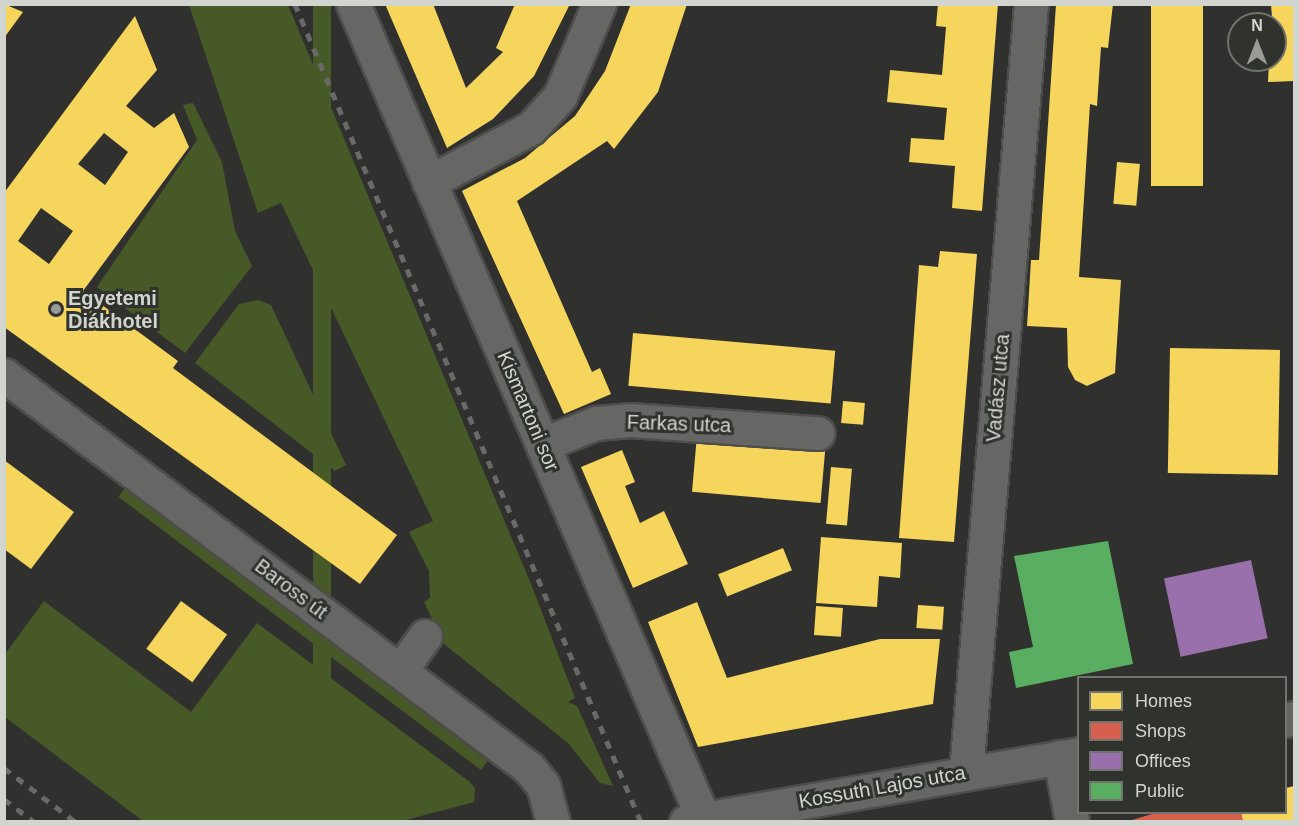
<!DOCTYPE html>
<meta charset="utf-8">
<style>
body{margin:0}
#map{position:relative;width:1299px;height:826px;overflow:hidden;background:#30312e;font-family:Arial,sans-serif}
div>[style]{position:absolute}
.green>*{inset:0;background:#485928;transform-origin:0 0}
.homes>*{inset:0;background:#f6d55c;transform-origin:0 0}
.shops>*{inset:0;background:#d6604d}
.offices>*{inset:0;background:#9970ab;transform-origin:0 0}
.public>*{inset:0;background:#5aae61}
.roads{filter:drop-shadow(2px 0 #4d4d4b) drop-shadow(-2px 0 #4d4d4b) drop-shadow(0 2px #4d4d4b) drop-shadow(0 -2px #4d4d4b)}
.minor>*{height:33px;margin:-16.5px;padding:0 16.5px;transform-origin:16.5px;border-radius:16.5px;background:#666765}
.rail>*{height:4.5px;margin-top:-2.25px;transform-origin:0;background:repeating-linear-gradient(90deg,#696968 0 8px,transparent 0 16px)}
.dots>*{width:16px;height:16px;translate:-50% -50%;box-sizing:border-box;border:3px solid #30322d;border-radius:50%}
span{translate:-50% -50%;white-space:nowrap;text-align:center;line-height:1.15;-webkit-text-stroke:6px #30322d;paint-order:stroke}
.poi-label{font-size:20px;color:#d2d4d0;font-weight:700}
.left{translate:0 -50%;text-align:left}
.street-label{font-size:20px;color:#d2d4d0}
.frame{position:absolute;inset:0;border:6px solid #d2d4d0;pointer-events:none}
.legend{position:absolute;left:1077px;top:676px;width:210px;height:138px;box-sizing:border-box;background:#30322d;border:2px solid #71736e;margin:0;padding:8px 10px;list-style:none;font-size:18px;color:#d2d4d0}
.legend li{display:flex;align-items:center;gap:12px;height:30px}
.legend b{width:30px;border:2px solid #71736e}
.north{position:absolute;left:1227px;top:12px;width:60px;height:60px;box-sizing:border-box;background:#30322d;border:2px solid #71736e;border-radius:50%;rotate:0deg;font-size:16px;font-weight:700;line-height:24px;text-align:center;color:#d2d4d0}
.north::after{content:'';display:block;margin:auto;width:21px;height:27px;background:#999b97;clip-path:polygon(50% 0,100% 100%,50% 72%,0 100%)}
</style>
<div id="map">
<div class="green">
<div style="clip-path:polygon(189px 5px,288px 5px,531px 584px,575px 698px,568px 702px,577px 706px,613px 786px,600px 783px,568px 743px,444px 644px,424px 602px,430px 598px,429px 571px,409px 532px,433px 521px,281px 203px,258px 213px)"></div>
<div style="left:313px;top:5px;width:18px;height:842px"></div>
<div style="clip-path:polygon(193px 103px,222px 162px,235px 231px,252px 266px,185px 353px,97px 287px,197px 140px,183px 105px)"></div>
<div style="clip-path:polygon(258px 300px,271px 305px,346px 465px,335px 471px,195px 363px,239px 304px)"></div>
<div style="left:125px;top:488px;width:454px;height:11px;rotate:37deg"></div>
<div style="clip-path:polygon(44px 601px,191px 712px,257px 623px,470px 782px,475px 789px,474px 802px,402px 821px,143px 821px,5px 717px,5px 654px)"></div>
</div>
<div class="homes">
<div style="clip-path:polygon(4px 4px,23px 12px,4px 38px)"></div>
<div style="clip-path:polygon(385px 4px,433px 4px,466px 88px,503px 52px,496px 48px,515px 4px,570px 4px,534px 76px,493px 119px,447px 148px)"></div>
<div style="clip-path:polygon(631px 4px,687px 4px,658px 92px,614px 149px,607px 141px,517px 201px,592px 372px,600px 368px,611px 394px,564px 414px,462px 191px,525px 158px,575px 116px,605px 71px)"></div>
<div style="clip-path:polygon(938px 4px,998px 4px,982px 211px,952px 208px,955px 166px,909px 162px,911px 138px,944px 140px,947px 108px,887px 102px,890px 70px,942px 75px,946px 27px,936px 26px)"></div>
<div style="clip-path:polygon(1056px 4px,1113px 4px,1108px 48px,1101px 47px,1097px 106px,1090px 104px,1079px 277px,1121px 280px,1115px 373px,1087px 386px,1075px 380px,1068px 367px,1067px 328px,1027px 326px,1031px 260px,1039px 260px)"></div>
<div style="left:1151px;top:4px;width:52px;height:182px"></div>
<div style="clip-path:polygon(1271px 4px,1294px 4px,1294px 81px,1268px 82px,1269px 60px,1275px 60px)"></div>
<div style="clip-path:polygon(evenodd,135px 16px,157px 70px,126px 106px,154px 128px,174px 113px,189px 147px,83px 291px,178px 361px,173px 368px,397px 535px,360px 584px,4px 327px,4px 193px,135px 16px,104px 133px,128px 152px,105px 185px,78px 164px,104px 133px,135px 16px,41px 208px,73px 231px,49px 264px,18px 241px,41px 208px)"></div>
<div style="left:1117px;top:162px;width:23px;height:42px;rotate:5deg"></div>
<div style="clip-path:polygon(940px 251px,977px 254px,954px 542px,899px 538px,919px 265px,938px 267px)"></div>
<div style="left:633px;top:333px;width:203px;height:53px;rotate:5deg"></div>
<div style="left:1170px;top:348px;width:110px;height:125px;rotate:1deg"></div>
<div style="left:843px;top:401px;width:22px;height:22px;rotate:5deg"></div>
<div style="left:697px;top:435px;width:129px;height:57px;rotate:5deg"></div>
<div style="clip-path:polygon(622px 450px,635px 482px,625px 486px,640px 523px,664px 511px,688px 564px,633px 588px,581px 467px)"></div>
<div style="clip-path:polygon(4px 460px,74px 512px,31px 569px,4px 549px)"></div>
<div style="left:831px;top:467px;width:21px;height:57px;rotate:5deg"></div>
<div style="clip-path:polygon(821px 537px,902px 543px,900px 578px,879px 576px,877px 607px,816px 603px)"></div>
<div style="left:783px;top:548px;width:24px;height:70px;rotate:68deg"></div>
<div style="left:181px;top:601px;width:57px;height:59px;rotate:36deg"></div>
<div style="clip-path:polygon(697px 602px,727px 678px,880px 639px,940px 639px,933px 704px,698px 747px,648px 622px)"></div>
<div style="left:918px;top:605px;width:26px;height:23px;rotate:4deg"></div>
<div style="left:816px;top:606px;width:27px;height:29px;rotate:4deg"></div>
<div style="clip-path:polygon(1294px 786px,1294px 822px,1243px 822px,1241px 813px,1286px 813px,1286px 788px)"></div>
</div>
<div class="shops">
<div style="clip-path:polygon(1159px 812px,1241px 812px,1243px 822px,1125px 822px)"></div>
</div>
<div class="offices">
<div style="left:1251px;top:560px;width:80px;height:89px;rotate:78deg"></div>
</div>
<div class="public">
<div style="clip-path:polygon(1108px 541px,1133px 664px,1016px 688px,1009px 652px,1033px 647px,1014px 556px)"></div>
</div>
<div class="roads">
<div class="minor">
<div style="left:353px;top:4px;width:886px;rotate:66.73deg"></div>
<div style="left:429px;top:182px;width:115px;rotate:-27.9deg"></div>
<div style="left:531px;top:128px;width:43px;rotate:-47.8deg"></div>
<div style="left:560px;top:96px;width:100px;rotate:-67deg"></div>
<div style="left:4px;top:375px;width:656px;rotate:36.82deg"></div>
<div style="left:529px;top:768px;width:22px;rotate:51deg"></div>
<div style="left:543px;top:785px;width:38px;rotate:75deg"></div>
<div style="left:543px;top:444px;width:57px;rotate:-21.6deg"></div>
<div style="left:596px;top:423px;width:34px;rotate:-5deg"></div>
<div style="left:630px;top:420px;width:188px;rotate:4deg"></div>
<div style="left:400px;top:671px;width:43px;rotate:-54.5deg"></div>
<div style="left:1286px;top:720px;width:8px;rotate:-14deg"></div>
<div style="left:1060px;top:757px;width:66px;rotate:79.5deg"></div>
<div style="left:966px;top:772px;width:771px;rotate:-85.16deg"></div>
<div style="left:686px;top:822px;width:398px;rotate:-9.8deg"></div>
</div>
</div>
<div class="rail">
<div style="left:295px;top:4px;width:888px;rotate:67.07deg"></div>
<div style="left:4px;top:768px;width:90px;rotate:36.9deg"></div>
<div style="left:4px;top:799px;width:39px;rotate:37deg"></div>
</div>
<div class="dots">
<div style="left:56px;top:309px;background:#999b97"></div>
</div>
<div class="poi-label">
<span class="left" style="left:68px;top:310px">Egyetemi<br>Diákhotel</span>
</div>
<div class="street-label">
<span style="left:998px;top:388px;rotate:-85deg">Vadász utca</span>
<span style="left:528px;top:411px;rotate:67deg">Kismartoni sor</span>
<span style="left:679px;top:424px;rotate:2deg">Farkas utca</span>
<span style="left:291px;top:589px;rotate:37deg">Baross út</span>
<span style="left:882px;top:787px;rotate:-10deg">Kossuth Lajos utca</span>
</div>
<div class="frame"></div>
<ul class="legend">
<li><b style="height:16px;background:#f6d55c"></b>Homes</li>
<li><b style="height:16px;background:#d6604d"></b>Shops</li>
<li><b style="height:16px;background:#9970ab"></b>Offices</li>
<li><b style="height:16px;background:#5aae61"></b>Public</li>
</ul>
<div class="north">N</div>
</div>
